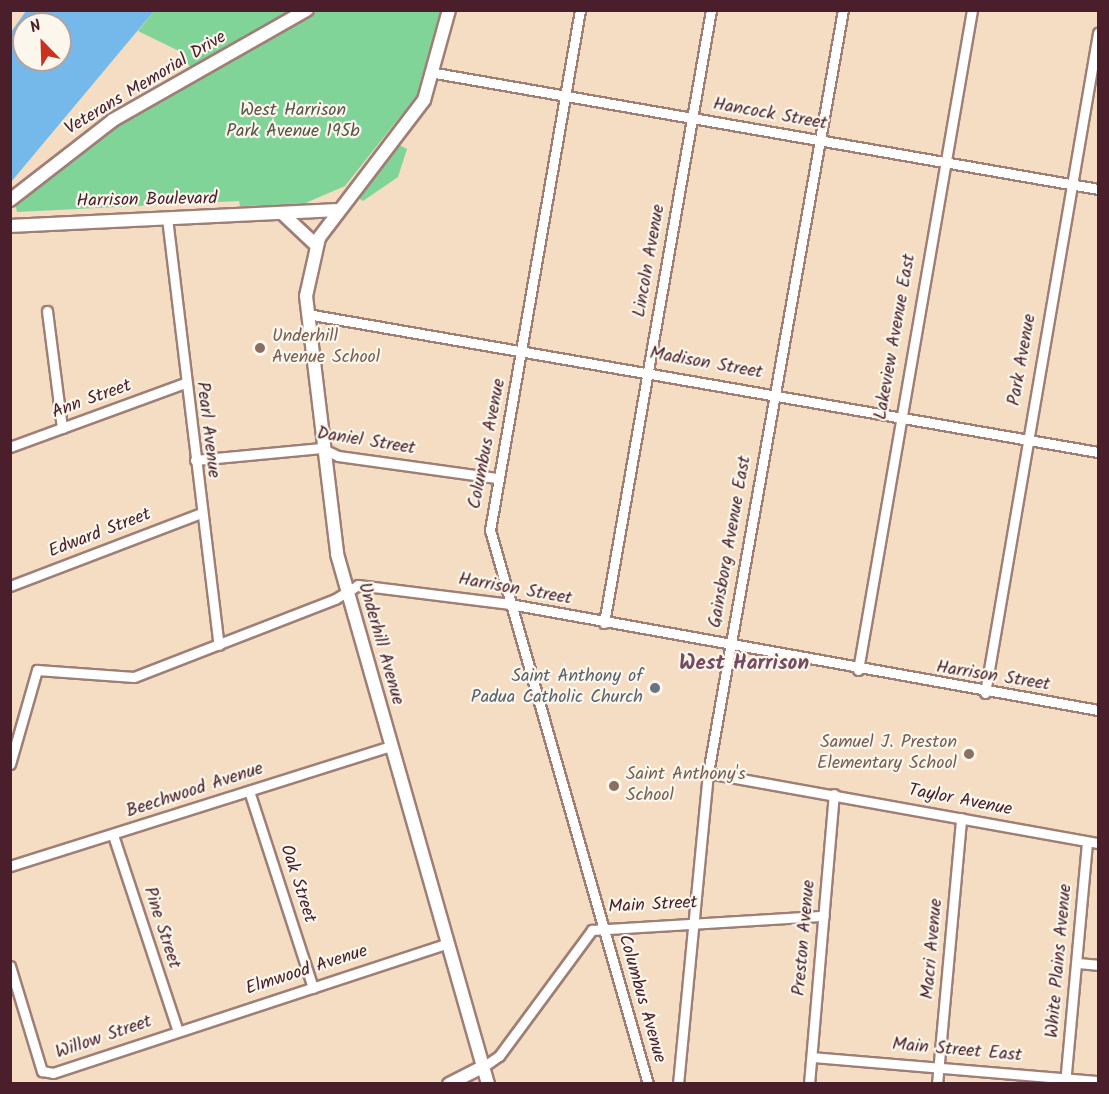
<!DOCTYPE html>
<style>
body{margin:0}
#map{position:relative;width:1109px;height:1094px;overflow:hidden;background:#f4ddc2;font-family:Kalam,sans-serif}
div>[style]{position:absolute}
.green>*{inset:0;background:#80d497}
.water>*{inset:0;background:#75b9eb}
.roads{filter:drop-shadow(2px 0 #9f7e76) drop-shadow(-2px 0 #9f7e76) drop-shadow(0 2px #9f7e76) drop-shadow(0 -2px #9f7e76)}
.street>*{height:9px;margin:-4.5px;padding:0 4.5px;transform-origin:4.5px;border-radius:4.5px;background:#fff}
.secondary>*{height:12px;margin:-6px;padding:0 6px;transform-origin:6px;border-radius:6px;background:#fff}
.dots>*{width:16px;height:16px;translate:-50% -50%;box-sizing:border-box;border:3px solid #fbf7ec;border-radius:50%}
span{translate:-50% -50%;white-space:nowrap;text-align:center;line-height:1.15;-webkit-text-stroke:4.5px #fbf7ec;paint-order:stroke}
.street-label{font-size:18px;color:#4a1f2b}
.park-label{font-size:18px;color:#5a554b}
.education-label{font-size:18px;color:#785e54}
.left{translate:0 -50%;text-align:left}
.right{translate:-100% -50%;text-align:right}
.worship-label{font-size:18px;color:#5b616d}
.quarter-label{font-size:21px;color:#794960;font-weight:700}
.frame{position:absolute;inset:0;border:12px solid #4a1f2b;pointer-events:none}
.north{position:absolute;left:12px;top:12px;width:60px;height:60px;box-sizing:border-box;background:#fbf7ec;border:2px solid #b4a19f;border-radius:50%;rotate:337deg;font-size:16px;font-weight:700;line-height:24px;text-align:center;color:#4a1f2b}
.north::after{content:'';display:block;margin:auto;width:21px;height:27px;background:#c8321e;clip-path:polygon(50% 0,100% 100%,50% 72%,0 100%)}
</style>
<div id="map">
<div class="green">
<div style="clip-path:polygon(154px 11px,293px 11px,190px 67px,181px 52px,138px 31px)"></div>
<div style="clip-path:polygon(318px 11px,442px 11px,418px 94px,345px 186px,301px 205px,240px 206px,239px 201px,17px 212px,15px 203px,108px 131px)"></div>
<div style="clip-path:polygon(399px 145px,407px 149px,398px 177px,363px 201px,357px 197px)"></div>
</div>
<div class="water">
<div style="clip-path:polygon(evenodd,26px 11px,154px 11px,11px 182px,11px 32px,26px 11px,24px 24px,60px 24px,60px 60px,24px 60px,24px 24px)"></div>
</div>
<div class="roads">
<div class="street">
<div style="left:580px;top:10px;width:528px;rotate:99.82deg"></div>
<div style="left:490px;top:530px;width:576px;rotate:74.08deg"></div>
<div style="left:435px;top:73px;width:673px;rotate:9.92deg"></div>
<div style="left:167px;top:218px;width:430px;rotate:83.1deg"></div>
<div style="left:47px;top:311px;width:118px;rotate:82.7deg"></div>
<div style="left:307px;top:314px;width:803px;rotate:9.9deg"></div>
<div style="left:10px;top:447px;width:186px;rotate:-20.1deg"></div>
<div style="left:195px;top:460px;width:127px;rotate:-5.4deg"></div>
<div style="left:321px;top:448px;width:19px;rotate:25deg"></div>
<div style="left:338px;top:456px;width:160px;rotate:7.9deg"></div>
<div style="left:10px;top:586px;width:204px;rotate:-20.9deg"></div>
<div style="left:604px;top:623px;width:622px;rotate:-80.1deg"></div>
<div style="left:858px;top:670px;width:670px;rotate:-80.2deg"></div>
<div style="left:985px;top:693px;width:670px;rotate:-80.28deg"></div>
<div style="left:10px;top:764px;width:98px;rotate:-74deg"></div>
<div style="left:37px;top:670px;width:97px;rotate:4.1deg"></div>
<div style="left:134px;top:677px;width:216px;rotate:-21.2deg"></div>
<div style="left:335px;top:599px;width:27px;rotate:-31deg"></div>
<div style="left:358px;top:585px;width:153px;rotate:7.1deg"></div>
<div style="left:510px;top:604px;width:597px;rotate:10.22deg"></div>
<div style="left:708px;top:773px;width:396px;rotate:10.2deg"></div>
<div style="left:249px;top:791px;width:207px;rotate:72deg"></div>
<div style="left:113px;top:835px;width:206px;rotate:71.7deg"></div>
<div style="left:10px;top:866px;width:398px;rotate:-17.5deg"></div>
<div style="left:1077px;top:963px;width:21px;rotate:5deg"></div>
<div style="left:10px;top:966px;width:110px;rotate:73.1deg"></div>
<div style="left:42px;top:1071px;width:11px;rotate:10deg"></div>
<div style="left:53px;top:1073px;width:414px;rotate:-18.2deg"></div>
<div style="left:812px;top:1057px;width:287px;rotate:4.8deg"></div>
<div style="left:483px;top:1067px;width:19px;rotate:-35deg"></div>
<div style="left:499px;top:1056px;width:157px;rotate:-53.6deg"></div>
<div style="left:592px;top:930px;width:232px;rotate:-3.5deg"></div>
<div style="left:678px;top:1084px;width:312px;rotate:-84.5deg"></div>
<div style="left:708px;top:773px;width:775px;rotate:-79.97deg"></div>
<div style="left:809px;top:1084px;width:291px;rotate:-85.1deg"></div>
<div style="left:937px;top:1084px;width:267px;rotate:-84.8deg"></div>
<div style="left:1065px;top:1084px;width:243px;rotate:-84.8deg"></div>
</div>
<div class="secondary">
<div style="left:449px;top:10px;width:93px;rotate:105.5deg"></div>
<div style="left:424px;top:100px;width:173px;rotate:127.3deg"></div>
<div style="left:319px;top:238px;width:59px;rotate:102.6deg"></div>
<div style="left:306px;top:296px;width:260px;rotate:83.1deg"></div>
<div style="left:337px;top:554px;width:551px;rotate:74.1deg"></div>
<div style="left:10px;top:200px;width:130px;rotate:-37.8deg"></div>
<div style="left:113px;top:120px;width:223px;rotate:-29.6deg"></div>
<div style="left:284px;top:215px;width:44px;rotate:43.2deg"></div>
<div style="left:10px;top:226px;width:328px;rotate:-2.8deg"></div>
<div style="left:449px;top:1084px;width:38px;rotate:-27deg"></div>
</div>
</div>
<div class="dots">
<div style="left:260px;top:348px;background:#8d6e63"></div>
<div style="left:655px;top:688px;background:#6b7280"></div>
<div style="left:969px;top:754px;background:#8d6e63"></div>
<div style="left:614px;top:786px;background:#8d6e63"></div>
</div>
<div class="street-label">
<span style="left:146px;top:84px;rotate:-31deg">Veterans Memorial Drive</span>
<span style="left:770px;top:115px;rotate:10deg">Hancock Street</span>
<span style="left:147px;top:201px;rotate:-1deg">Harrison Boulevard</span>
<span style="left:650px;top:261px;rotate:-80deg">Lincoln Avenue</span>
<span style="left:896px;top:337px;rotate:-80deg">Lakeview Avenue East</span>
<span style="left:1023px;top:360px;rotate:-80deg">Park Avenue</span>
<span style="left:706px;top:364px;rotate:10deg">Madison Street</span>
<span style="left:92px;top:400px;rotate:-20deg">Ann Street</span>
<span style="left:207px;top:430px;rotate:83deg">Pearl Avenue</span>
<span style="left:366px;top:442px;rotate:9deg">Daniel Street</span>
<span style="left:488px;top:444px;rotate:-79deg">Columbus Avenue</span>
<span style="left:100px;top:534px;rotate:-21deg">Edward Street</span>
<span style="left:731px;top:542px;rotate:-80deg">Gainsborg Avenue East</span>
<span style="left:515px;top:590px;rotate:10deg">Harrison Street</span>
<span style="left:380px;top:644px;rotate:74deg">Underhill Avenue</span>
<span style="left:993px;top:677px;rotate:9deg">Harrison Street</span>
<span style="left:195px;top:791px;rotate:-18deg">Beechwood Avenue</span>
<span style="left:960px;top:801px;rotate:11deg">Taylor Avenue</span>
<span style="left:297px;top:884px;rotate:72deg">Oak Street</span>
<span style="left:653px;top:906px;rotate:-3deg">Main Street</span>
<span style="left:161px;top:928px;rotate:72deg">Pine Street</span>
<span style="left:805px;top:938px;rotate:-85deg">Preston Avenue</span>
<span style="left:933px;top:949px;rotate:-85deg">Macri Avenue</span>
<span style="left:1060px;top:961px;rotate:-85deg">White Plains Avenue</span>
<span style="left:307px;top:971px;rotate:-18deg">Elmwood Avenue</span>
<span style="left:641px;top:999px;rotate:74deg">Columbus Avenue</span>
<span style="left:104px;top:1038px;rotate:-19deg">Willow Street</span>
<span style="left:957px;top:1051px;rotate:5deg">Main Street East</span>
</div>
<div class="park-label">
<span style="left:293px;top:122px">West Harrison<br>Park Avenue 195b</span>
</div>
<div class="education-label">
<span class="left" style="left:272px;top:348px">Underhill<br>Avenue School</span>
<span class="right" style="left:957px;top:754px">Samuel J. Preston<br>Elementary School</span>
<span class="left" style="left:626px;top:786px">Saint Anthony's<br>School</span>
</div>
<div class="worship-label">
<span class="right" style="left:643px;top:688px">Saint Anthony of<br>Padua Catholic Church</span>
</div>
<div class="quarter-label">
<span style="left:744px;top:664px">West Harrison</span>
</div>
<div class="frame"></div>
<div class="north">N</div>
</div>
